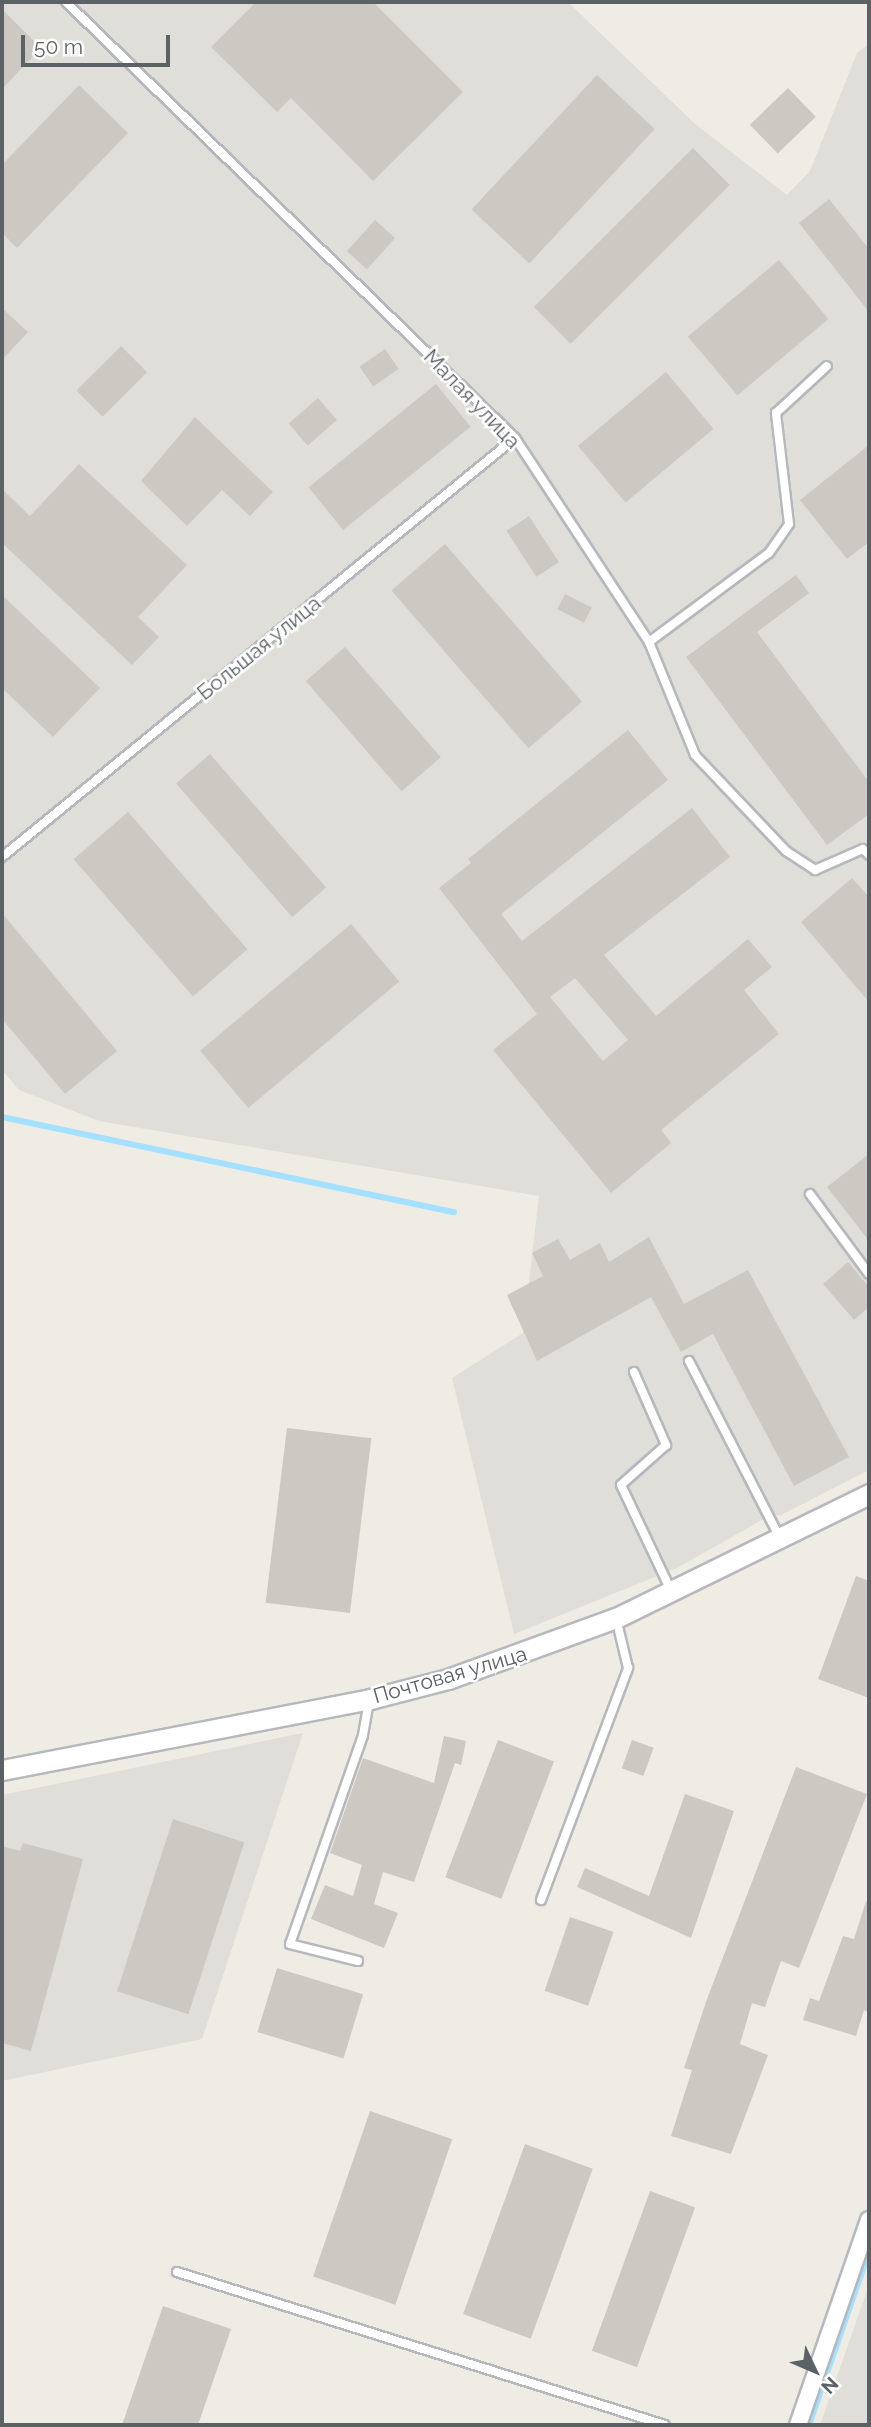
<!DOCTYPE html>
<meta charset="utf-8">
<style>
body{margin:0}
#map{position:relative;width:871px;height:2427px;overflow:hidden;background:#efece4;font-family:Raleway,sans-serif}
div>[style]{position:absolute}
.industrial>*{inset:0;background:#e0ded8}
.stream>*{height:6px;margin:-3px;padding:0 3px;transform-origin:3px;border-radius:3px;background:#a4e0ff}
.building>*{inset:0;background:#ccc9c3;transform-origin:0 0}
.roads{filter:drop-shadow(2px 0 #b5b8bc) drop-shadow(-2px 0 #b5b8bc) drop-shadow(0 2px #b5b8bc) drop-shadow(0 -2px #b5b8bc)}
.service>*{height:8px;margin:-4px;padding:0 4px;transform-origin:4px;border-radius:4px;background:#fff}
.minor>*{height:16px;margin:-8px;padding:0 8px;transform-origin:8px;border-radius:8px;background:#fff}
.tertiary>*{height:19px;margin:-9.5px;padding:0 9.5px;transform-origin:9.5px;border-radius:9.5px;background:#fff}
span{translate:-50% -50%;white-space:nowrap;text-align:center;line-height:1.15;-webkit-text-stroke:5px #fff;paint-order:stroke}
.street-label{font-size:21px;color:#5c6165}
.frame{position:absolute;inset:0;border:4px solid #5c6165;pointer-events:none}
.north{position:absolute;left:780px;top:2336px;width:70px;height:70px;-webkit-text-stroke:5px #fff;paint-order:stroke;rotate:134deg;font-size:19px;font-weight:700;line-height:28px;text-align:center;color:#5c6165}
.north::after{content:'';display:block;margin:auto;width:24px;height:32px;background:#5c6165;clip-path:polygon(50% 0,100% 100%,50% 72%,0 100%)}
.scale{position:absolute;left:21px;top:35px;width:149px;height:32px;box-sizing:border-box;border:4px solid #5c6165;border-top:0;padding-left:9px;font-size:21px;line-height:24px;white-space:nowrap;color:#5c6165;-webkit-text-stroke:5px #fff;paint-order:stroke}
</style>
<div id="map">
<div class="industrial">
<div style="clip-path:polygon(2px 2px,568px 2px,695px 124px,787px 195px,810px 171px,857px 53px,869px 44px,869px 1470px,781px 1515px,769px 1516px,677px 1568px,514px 1634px,452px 1378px,523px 1333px,539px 1196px,99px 1121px,19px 1090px,2px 1070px)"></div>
<div style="clip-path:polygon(303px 1733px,202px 2039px,2px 2081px,2px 1795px)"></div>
<div style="clip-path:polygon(869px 2285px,869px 2425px,820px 2425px)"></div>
</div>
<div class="stream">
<div style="left:2px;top:1117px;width:462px;rotate:11.9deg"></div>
<div style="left:809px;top:2425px;width:183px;rotate:-70.9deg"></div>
</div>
<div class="building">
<div style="clip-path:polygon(256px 2px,373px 2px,463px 92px,373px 181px,291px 98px,277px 112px,211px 47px)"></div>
<div style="clip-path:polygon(2px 9px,41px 48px,2px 89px)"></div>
<div style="left:597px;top:75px;width:79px;height:184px;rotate:43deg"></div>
<div style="clip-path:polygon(79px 85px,128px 133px,17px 248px,2px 233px,2px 165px)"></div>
<div style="left:788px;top:88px;width:40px;height:53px;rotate:46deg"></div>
<div style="left:693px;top:148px;width:52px;height:225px;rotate:45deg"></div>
<div style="clip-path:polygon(829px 199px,869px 249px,869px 312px,799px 223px)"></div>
<div style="left:375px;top:220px;width:27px;height:42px;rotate:42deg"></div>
<div style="left:779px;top:260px;width:77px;height:119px;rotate:50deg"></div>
<div style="clip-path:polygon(2px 308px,28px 332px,2px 360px)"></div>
<div style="left:121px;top:346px;width:37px;height:63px;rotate:45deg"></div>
<div style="left:385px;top:349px;width:24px;height:31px;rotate:55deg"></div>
<div style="left:666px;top:372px;width:74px;height:115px;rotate:50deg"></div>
<div style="left:436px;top:384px;width:55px;height:164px;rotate:51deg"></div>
<div style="left:318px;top:398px;width:29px;height:39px;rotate:49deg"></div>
<div style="clip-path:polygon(195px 417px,273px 492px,250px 516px,222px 490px,187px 526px,141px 481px)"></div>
<div style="clip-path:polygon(869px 445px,869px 542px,847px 559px,800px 500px)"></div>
<div style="clip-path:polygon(79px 464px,187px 565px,138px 617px,159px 637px,132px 665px,2px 543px,2px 489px,30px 516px)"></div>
<div style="left:529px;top:516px;width:55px;height:27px;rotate:57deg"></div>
<div style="left:445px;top:544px;width:209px;height:71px;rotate:49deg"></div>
<div style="clip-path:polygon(796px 575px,809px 593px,757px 632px,869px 782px,869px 814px,827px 845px,686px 657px)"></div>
<div style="left:565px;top:594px;width:30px;height:17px;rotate:27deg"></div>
<div style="clip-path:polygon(2px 595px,100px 688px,53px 737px,2px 688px)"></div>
<div style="left:345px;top:647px;width:146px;height:52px;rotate:49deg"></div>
<div style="clip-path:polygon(evenodd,628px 730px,668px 780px,501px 914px,522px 941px,692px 808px,730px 857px,604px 955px,656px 1016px,748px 939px,772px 967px,744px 990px,779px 1034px,661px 1130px,671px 1143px,611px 1193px,493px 1050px,537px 1014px,439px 888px,471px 863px,468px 859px,628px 730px,575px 978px,628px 1040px,603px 1061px,550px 997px,575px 978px)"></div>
<div style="left:210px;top:754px;width:177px;height:45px;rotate:49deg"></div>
<div style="left:128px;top:812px;width:182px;height:72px;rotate:49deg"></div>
<div style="clip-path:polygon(852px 878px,869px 897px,869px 1002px,801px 922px)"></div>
<div style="clip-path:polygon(2px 913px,117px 1051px,65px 1094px,2px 1019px)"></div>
<div style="left:351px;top:924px;width:75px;height:197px;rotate:50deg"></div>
<div style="clip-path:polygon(869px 1154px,869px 1241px,827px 1187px)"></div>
<div style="clip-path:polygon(649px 1237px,684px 1304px,748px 1270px,849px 1457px,794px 1486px,713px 1334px,681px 1352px,651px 1297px,537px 1361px,507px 1295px,543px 1276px,532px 1253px,558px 1239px,570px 1260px,600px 1243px,609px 1262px)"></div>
<div style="clip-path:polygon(848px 1262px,869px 1287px,869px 1307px,854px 1320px,823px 1284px)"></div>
<div style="left:287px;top:1428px;width:85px;height:176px;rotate:7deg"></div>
<div style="clip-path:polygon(856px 1576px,869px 1581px,869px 1698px,818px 1679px)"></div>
<div style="clip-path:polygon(444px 1736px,466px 1741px,461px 1765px,455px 1763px,414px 1882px,383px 1872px,374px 1904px,398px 1913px,384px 1948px,311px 1919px,325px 1885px,353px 1896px,362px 1865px,330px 1853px,363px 1758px,434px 1783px)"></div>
<div style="left:498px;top:1740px;width:60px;height:147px;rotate:21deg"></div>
<div style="left:632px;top:1740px;width:23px;height:30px;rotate:20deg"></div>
<div style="clip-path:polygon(796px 1767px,867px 1794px,799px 1968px,781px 1961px,765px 2007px,752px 2003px,740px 2044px,768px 2055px,731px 2154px,671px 2136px,692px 2070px,684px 2068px,707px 1999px)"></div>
<div style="clip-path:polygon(685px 1794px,734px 1811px,691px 1938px,577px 1887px,585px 1868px,649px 1896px)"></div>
<div style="left:173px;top:1819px;width:75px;height:181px;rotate:18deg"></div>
<div style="clip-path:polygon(23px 1843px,83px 1859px,31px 2051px,2px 2043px,2px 1846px,20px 1851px)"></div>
<div style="clip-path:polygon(866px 1901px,869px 1902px,869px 2013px,864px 2010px,856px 2036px,803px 2020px,810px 1998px,819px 2001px,843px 1936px,854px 1939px)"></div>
<div style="left:570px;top:1917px;width:46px;height:78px;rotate:19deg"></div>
<div style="left:277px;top:1968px;width:90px;height:67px;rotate:17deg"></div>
<div style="left:370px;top:2111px;width:87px;height:175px;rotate:19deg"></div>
<div style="left:525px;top:2144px;width:72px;height:181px;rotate:20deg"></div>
<div style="left:650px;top:2191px;width:48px;height:170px;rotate:20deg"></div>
<div style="clip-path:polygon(163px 2306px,231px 2329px,198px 2425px,122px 2425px)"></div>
</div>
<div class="roads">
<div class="service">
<div style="left:66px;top:2px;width:626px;rotate:44.16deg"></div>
<div style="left:515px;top:438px;width:244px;rotate:56.7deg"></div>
<div style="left:649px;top:642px;width:122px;rotate:67.8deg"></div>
<div style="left:695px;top:755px;width:132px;rotate:46.5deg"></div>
<div style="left:786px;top:851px;width:35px;rotate:33deg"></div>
<div style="left:815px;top:870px;width:52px;rotate:-23.6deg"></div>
<div style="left:863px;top:849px;width:8px;rotate:45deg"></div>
<div style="left:649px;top:642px;width:149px;rotate:-36.6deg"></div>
<div style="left:769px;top:553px;width:35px;rotate:-55deg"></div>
<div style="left:789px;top:524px;width:112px;rotate:-96.7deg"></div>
<div style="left:776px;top:413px;width:69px;rotate:-42.7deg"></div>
<div style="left:2px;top:857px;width:662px;rotate:-39.24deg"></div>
<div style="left:810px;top:1194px;width:99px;rotate:53.6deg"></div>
<div style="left:689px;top:1361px;width:199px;rotate:62.8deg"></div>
<div style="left:634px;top:1372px;width:80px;rotate:66.3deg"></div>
<div style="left:666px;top:1445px;width:60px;rotate:138.4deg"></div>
<div style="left:621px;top:1485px;width:117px;rotate:64.7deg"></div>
<div style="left:541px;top:1900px;width:248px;rotate:-69.4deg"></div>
<div style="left:628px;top:1668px;width:51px;rotate:-103.5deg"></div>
<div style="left:358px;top:1961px;width:70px;rotate:-166deg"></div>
<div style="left:290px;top:1944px;width:221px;rotate:-70.7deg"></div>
<div style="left:363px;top:1735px;width:34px;rotate:-80deg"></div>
<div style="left:177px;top:2272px;width:511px;rotate:17.41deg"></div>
</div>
<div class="minor">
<div style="left:798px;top:2425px;width:217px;rotate:-70.9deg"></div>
</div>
<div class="tertiary">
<div style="left:2px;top:1770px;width:375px;rotate:-10.9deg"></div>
<div style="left:370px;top:1699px;width:81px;rotate:-14.4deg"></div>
<div style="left:448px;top:1679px;width:179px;rotate:-20deg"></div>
<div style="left:616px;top:1618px;width:282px;rotate:-26.1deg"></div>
</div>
</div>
<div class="street-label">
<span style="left:472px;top:399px;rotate:46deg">Малая улица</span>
<span style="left:259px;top:648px;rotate:-39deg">Большая улица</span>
<span style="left:450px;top:1675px;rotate:-16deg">Почтовая улица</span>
</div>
<div class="frame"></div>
<div class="north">N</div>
<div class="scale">50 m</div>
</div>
